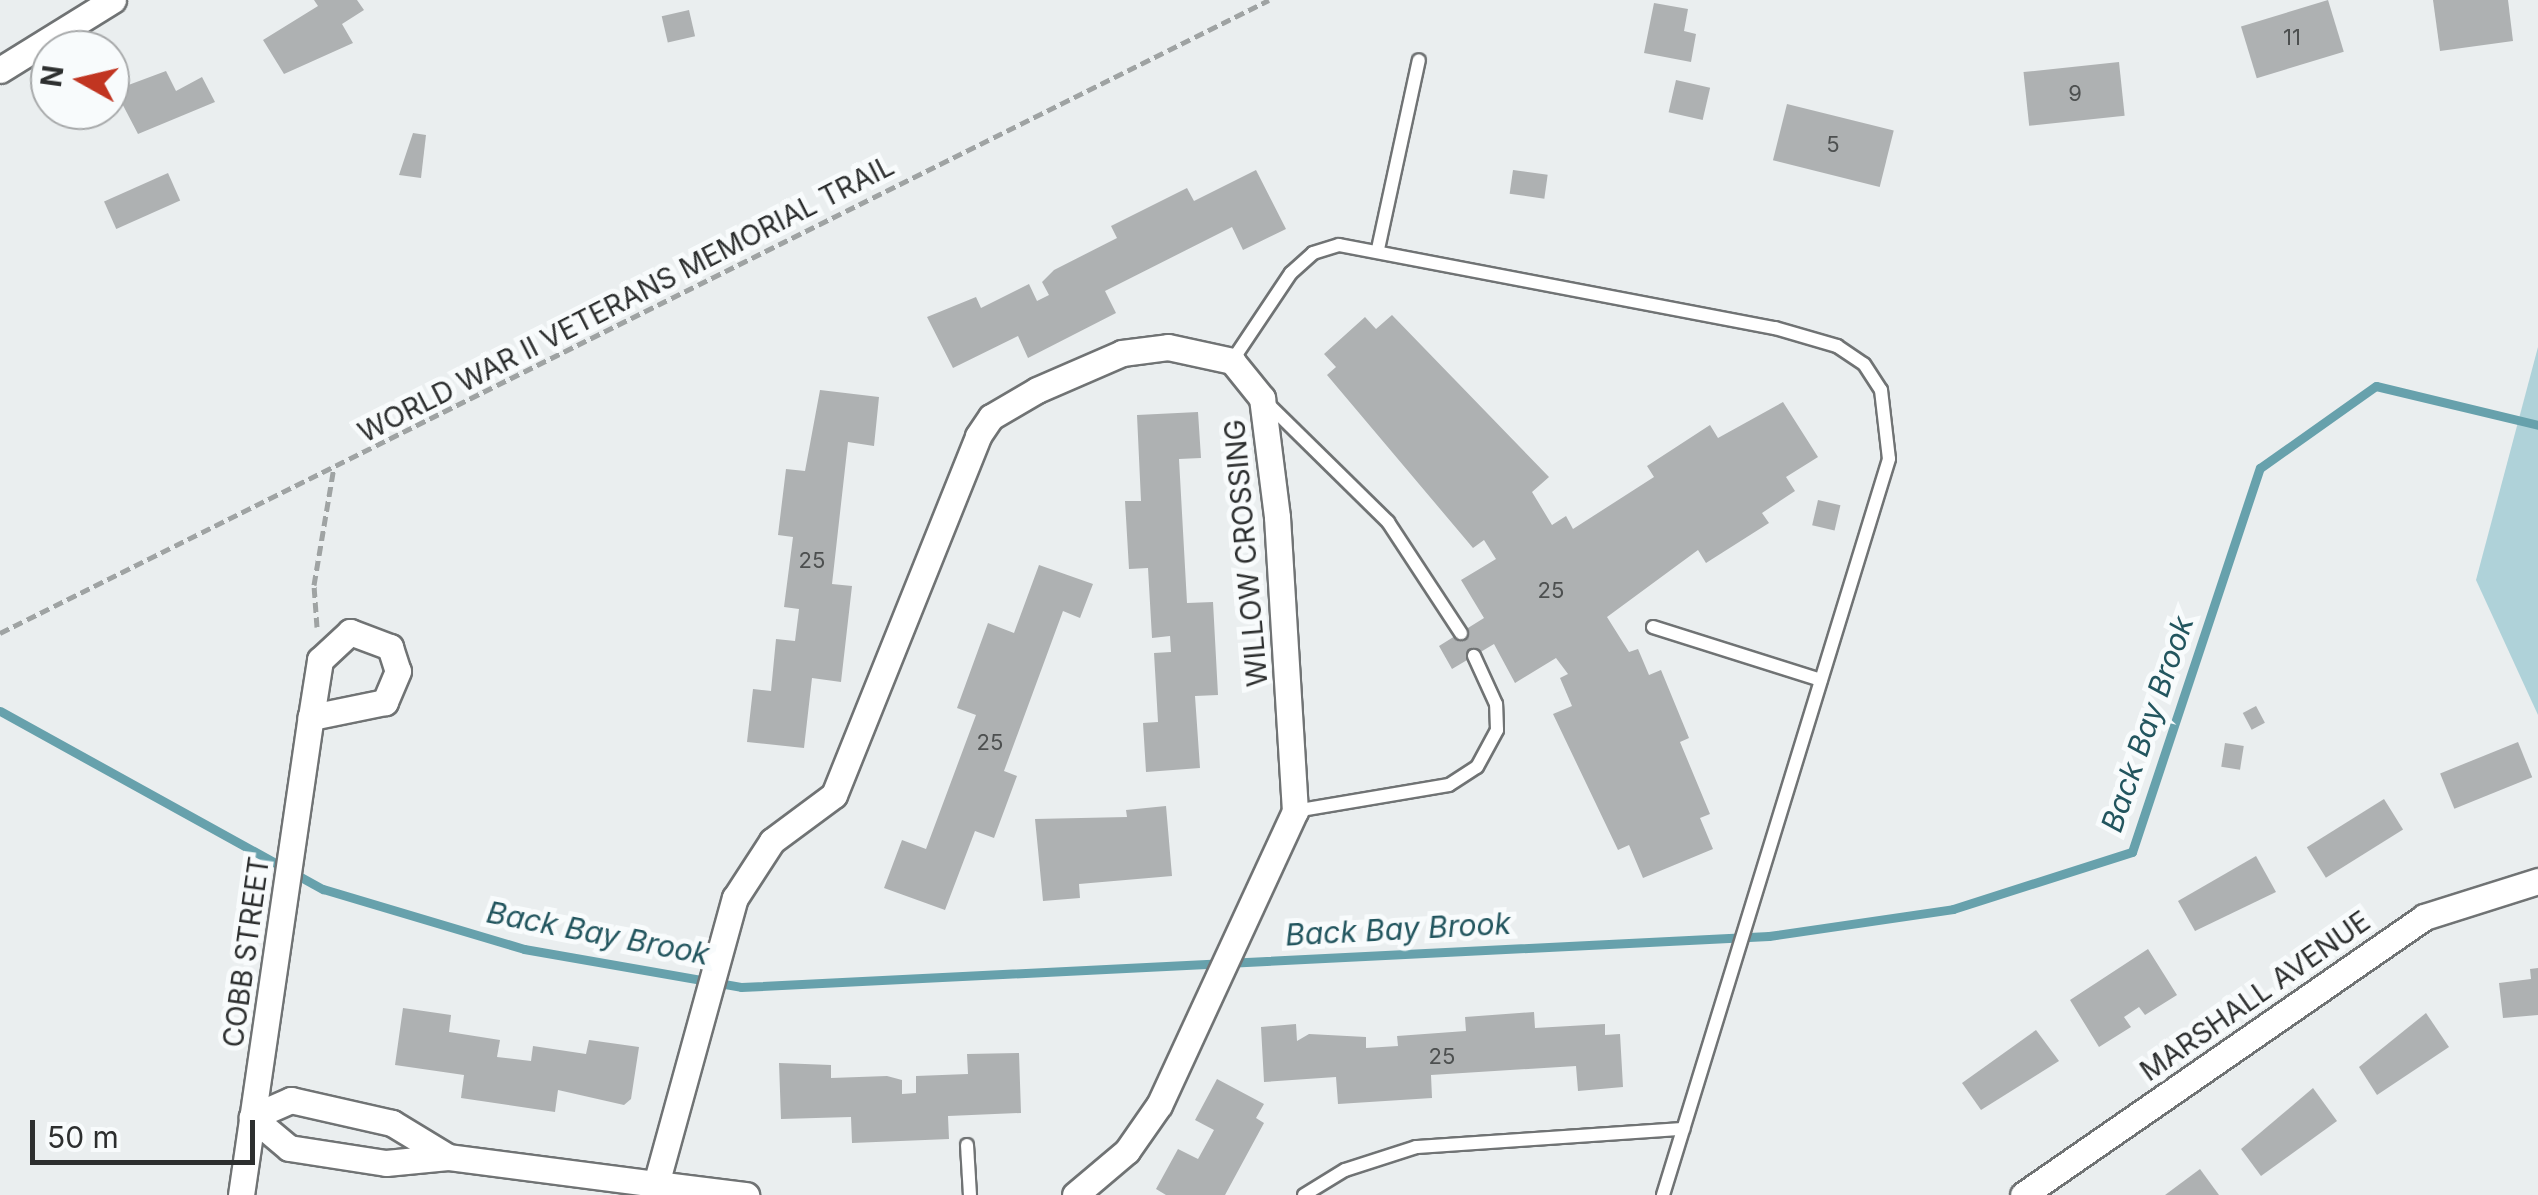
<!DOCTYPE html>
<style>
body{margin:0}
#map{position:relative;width:2538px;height:1195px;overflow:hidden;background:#eaeeef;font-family:Inter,sans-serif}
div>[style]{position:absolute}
.green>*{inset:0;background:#afd2d9}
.stream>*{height:9px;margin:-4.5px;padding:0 4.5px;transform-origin:4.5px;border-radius:4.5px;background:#67a1ac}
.building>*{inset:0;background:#aeb1b2;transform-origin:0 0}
.path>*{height:5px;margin-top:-2.5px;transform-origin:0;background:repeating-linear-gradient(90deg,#9fa3a3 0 10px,transparent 0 15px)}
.roads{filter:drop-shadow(2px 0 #707374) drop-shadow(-2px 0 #707374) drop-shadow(0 2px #707374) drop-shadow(0 -2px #707374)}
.lane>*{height:12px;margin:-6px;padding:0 6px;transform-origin:6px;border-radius:6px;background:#fff}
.street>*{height:25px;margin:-12.5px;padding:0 12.5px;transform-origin:12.5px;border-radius:12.5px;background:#fff}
span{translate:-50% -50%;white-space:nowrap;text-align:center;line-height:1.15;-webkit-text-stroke:10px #f8fbfc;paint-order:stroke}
.number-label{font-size:22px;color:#4d5050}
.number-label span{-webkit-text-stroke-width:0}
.street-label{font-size:28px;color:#2d2f2f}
.water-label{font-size:30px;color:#22555e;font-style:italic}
.north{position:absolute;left:30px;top:30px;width:100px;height:100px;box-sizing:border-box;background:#f8fbfc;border:2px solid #a7a9aa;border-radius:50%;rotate:278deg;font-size:28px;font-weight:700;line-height:40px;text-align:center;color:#2d2f2f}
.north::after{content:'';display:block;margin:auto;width:35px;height:45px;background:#c13521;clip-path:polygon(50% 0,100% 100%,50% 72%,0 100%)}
.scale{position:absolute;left:30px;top:1120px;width:225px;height:45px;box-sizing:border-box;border:5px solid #2d2f2f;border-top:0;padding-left:12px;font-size:30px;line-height:35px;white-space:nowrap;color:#2d2f2f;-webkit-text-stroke:8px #f8fbfc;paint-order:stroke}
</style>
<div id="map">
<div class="green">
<div style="clip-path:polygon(2538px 347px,2538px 715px,2476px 580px)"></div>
</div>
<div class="stream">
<div style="left:0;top:711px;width:369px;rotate:28.9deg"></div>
<div style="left:323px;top:889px;width:210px;rotate:16.6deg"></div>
<div style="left:524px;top:949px;width:220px;rotate:9.9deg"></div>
<div style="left:741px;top:987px;width:1029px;rotate:-2.84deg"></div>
<div style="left:1769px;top:936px;width:186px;rotate:-8.3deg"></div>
<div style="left:1953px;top:909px;width:188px;rotate:-17.7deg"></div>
<div style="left:2132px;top:852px;width:405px;rotate:-71.6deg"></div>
<div style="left:2260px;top:468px;width:142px;rotate:-35.3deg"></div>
<div style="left:2376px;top:386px;width:167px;rotate:13.5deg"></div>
</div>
<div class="building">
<div style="clip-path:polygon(314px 0,357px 0,364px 10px,342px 24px,353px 43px,284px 74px,263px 40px,318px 6px)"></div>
<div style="left:2328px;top:0;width:54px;height:91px;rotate:73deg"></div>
<div style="clip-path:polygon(2433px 0,2508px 0,2513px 41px,2440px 51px)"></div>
<div style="clip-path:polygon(1654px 3px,1688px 9px,1684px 31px,1696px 34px,1691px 62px,1644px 53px)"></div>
<div style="left:689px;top:10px;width:27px;height:28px;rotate:77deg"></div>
<div style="left:2119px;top:62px;width:54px;height:96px;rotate:84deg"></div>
<div style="clip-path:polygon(166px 71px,176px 91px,202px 77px,215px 102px,138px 134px,115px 90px)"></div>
<div style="left:1676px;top:80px;width:35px;height:33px;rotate:13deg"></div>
<div style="left:1787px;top:104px;width:110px;height:58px;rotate:14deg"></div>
<div style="clip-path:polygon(413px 133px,426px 135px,421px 178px,399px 175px)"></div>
<div style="clip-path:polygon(1256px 170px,1286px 229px,1243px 250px,1232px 227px,1105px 291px,1116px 313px,1028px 358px,1018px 336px,953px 368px,927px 317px,976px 297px,981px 308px,1029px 284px,1037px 301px,1049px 295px,1042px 282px,1054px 270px,1117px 238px,1111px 226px,1187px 188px,1194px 201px)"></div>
<div style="left:1513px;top:170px;width:35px;height:24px;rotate:8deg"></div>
<div style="left:168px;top:173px;width:30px;height:70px;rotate:66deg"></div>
<div style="clip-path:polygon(1392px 315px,1549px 477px,1532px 492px,1552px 525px,1566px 516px,1573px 529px,1654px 477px,1647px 466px,1710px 425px,1718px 438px,1783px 402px,1818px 457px,1786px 477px,1795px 491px,1762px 513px,1769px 523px,1706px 563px,1698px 550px,1607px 617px,1629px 652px,1638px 649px,1649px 675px,1661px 670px,1689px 738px,1680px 742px,1710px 814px,1700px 818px,1713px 849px,1643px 878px,1629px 845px,1618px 850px,1553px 714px,1572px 706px,1560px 678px,1568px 674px,1556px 658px,1515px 683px,1494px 644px,1452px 669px,1439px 646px,1484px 618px,1461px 580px,1496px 559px,1484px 540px,1473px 548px,1327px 375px,1336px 367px,1324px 354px,1365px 317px,1376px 329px)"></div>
<div style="clip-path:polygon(820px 390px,879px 397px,874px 446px,848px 442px,832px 584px,852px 586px,841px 682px,812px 678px,804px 748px,747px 742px,753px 689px,771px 691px,776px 639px,795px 641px,799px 609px,784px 607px,793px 537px,778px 535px,786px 469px,805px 471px)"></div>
<div style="clip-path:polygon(1198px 412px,1201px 458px,1179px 459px,1187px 603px,1213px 602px,1218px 695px,1195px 696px,1200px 768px,1146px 772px,1143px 723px,1158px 722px,1154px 653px,1171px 652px,1170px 636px,1152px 638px,1148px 568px,1129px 569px,1125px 501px,1141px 501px,1137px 415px)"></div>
<div style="left:1818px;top:500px;width:23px;height:26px;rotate:13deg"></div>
<div style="clip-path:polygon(1039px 565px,1093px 584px,1080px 618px,1063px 611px,1004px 771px,1017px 776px,994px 838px,975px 831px,945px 910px,884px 888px,902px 840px,926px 849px,976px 715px,957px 708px,988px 623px,1014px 633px)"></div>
<div style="left:2256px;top:706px;width:19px;height:15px;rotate:62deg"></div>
<div style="left:2518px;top:742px;width:38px;height:84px;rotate:68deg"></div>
<div style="left:2225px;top:743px;width:19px;height:24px;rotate:9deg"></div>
<div style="left:2384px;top:799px;width:36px;height:91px;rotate:58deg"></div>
<div style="clip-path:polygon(1166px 806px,1172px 876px,1079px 884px,1080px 898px,1043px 901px,1035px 819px,1127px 817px,1126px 810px)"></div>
<div style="clip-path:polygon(2256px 856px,2276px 892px,2195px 931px,2178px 901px)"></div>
<div style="clip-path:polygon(2148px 949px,2177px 995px,2145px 1015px,2139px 1007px,2124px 1017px,2131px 1027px,2099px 1047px,2070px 1000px)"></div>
<div style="clip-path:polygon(2538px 968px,2538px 1015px,2503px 1018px,2499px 983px,2531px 979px,2530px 969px)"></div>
<div style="clip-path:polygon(403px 1008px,451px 1015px,449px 1032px,500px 1040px,497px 1057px,531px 1061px,533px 1046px,586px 1054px,589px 1040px,639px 1047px,631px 1099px,624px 1105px,558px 1090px,555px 1112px,461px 1098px,464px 1075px,395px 1065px)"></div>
<div style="clip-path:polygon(1534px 1012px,1535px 1028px,1605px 1024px,1605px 1035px,1620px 1034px,1623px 1087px,1578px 1091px,1576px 1066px,1431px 1075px,1432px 1098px,1338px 1104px,1336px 1077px,1264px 1082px,1261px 1027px,1296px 1024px,1297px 1041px,1309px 1034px,1366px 1037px,1366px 1048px,1398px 1046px,1397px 1036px,1466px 1031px,1465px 1017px)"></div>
<div style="clip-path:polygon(2426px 1013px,2449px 1047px,2377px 1095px,2359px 1067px)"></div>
<div style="clip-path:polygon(2036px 1030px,2059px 1061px,1981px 1110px,1962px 1083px)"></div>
<div style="clip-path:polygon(1019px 1053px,1021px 1113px,948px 1116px,949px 1139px,852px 1143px,851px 1117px,781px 1119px,779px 1063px,831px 1065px,831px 1078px,887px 1076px,902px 1080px,902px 1094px,916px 1093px,916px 1076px,968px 1074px,967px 1054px)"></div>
<div style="clip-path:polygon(1217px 1079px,1264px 1104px,1256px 1118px,1264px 1123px,1225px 1195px,1166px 1195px,1156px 1189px,1178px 1149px,1198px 1159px,1214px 1130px,1195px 1120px)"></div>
<div style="clip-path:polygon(2313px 1088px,2337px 1121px,2261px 1176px,2241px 1149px)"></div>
<div style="clip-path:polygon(2200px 1169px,2219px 1195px,2165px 1195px)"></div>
</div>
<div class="path">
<div style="left:317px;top:627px;width:42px;rotate:-94.1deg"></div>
<div style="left:314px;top:585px;width:120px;rotate:-80.4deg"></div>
<div style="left:0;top:633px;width:1418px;rotate:-26.51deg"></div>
</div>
<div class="roads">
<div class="lane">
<div style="left:1378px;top:249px;width:193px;rotate:-77.8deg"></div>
<div style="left:1232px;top:361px;width:106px;rotate:-56.2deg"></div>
<div style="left:1291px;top:273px;width:30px;rotate:-42deg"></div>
<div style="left:1313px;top:253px;width:27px;rotate:-17deg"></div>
<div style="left:1339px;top:245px;width:444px;rotate:10.8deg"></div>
<div style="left:1775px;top:328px;width:65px;rotate:16.2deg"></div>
<div style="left:1837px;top:346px;width:32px;rotate:34deg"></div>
<div style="left:1864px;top:364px;width:31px;rotate:57deg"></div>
<div style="left:1881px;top:390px;width:69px;rotate:83.4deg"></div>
<div style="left:1889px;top:459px;width:770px;rotate:107.07deg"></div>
<div style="left:1267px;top:403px;width:170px;rotate:44.5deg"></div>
<div style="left:1388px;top:522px;width:133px;rotate:56.7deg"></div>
<div style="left:1653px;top:627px;width:176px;rotate:17.5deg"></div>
<div style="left:1295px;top:811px;width:156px;rotate:-9.6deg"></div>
<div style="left:1449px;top:785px;width:33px;rotate:-33deg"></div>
<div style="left:1477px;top:767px;width:42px;rotate:-61.6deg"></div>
<div style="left:1497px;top:730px;width:26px;rotate:-92deg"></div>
<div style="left:1496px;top:704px;width:53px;rotate:-114.6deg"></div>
<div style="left:967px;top:1145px;width:50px;rotate:86.6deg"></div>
<div style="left:1304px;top:1195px;width:48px;rotate:-31.4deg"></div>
<div style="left:1345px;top:1170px;width:75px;rotate:-17.9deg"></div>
<div style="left:1416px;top:1147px;width:268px;rotate:-3.9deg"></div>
</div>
<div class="street">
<div style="left:0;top:70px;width:133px;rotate:-31.8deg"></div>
<div style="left:448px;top:1157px;width:66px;rotate:-148.7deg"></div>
<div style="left:392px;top:1123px;width:104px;rotate:-167.2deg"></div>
<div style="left:291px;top:1100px;width:43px;rotate:156.4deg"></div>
<div style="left:252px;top:1117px;width:48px;rotate:40deg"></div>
<div style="left:289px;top:1148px;width:98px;rotate:8.8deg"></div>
<div style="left:386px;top:1163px;width:62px;rotate:-5.5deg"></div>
<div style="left:448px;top:1157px;width:210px;rotate:7.4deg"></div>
<div style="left:656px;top:1184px;width:297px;rotate:-74.6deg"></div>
<div style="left:735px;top:898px;width:68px;rotate:-57deg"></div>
<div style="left:772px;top:841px;width:77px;rotate:-36.6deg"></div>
<div style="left:834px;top:795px;width:387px;rotate:-68.1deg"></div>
<div style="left:978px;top:436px;width:23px;rotate:-56deg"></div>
<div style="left:991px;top:417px;width:53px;rotate:-30.4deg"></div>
<div style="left:1037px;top:390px;width:93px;rotate:-23.5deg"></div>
<div style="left:1122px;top:353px;width:46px;rotate:-7.4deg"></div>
<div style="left:1168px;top:347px;width:66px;rotate:12.3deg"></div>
<div style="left:1232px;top:361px;width:48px;rotate:51deg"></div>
<div style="left:1262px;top:398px;width:120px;rotate:82.8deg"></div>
<div style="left:1277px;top:517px;width:295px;rotate:86.5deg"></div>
<div style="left:1295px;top:811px;width:324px;rotate:114.8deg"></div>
<div style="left:1159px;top:1105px;width:56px;rotate:124.8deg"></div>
<div style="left:1127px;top:1151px;width:68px;rotate:139.8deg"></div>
<div style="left:656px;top:1184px;width:91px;rotate:7deg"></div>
<div style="left:241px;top:1195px;width:483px;rotate:-81.7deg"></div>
<div style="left:311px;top:717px;width:58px;rotate:-81deg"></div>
<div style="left:320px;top:660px;width:41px;rotate:-43deg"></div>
<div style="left:350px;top:632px;width:43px;rotate:20.6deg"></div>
<div style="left:390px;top:647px;width:25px;rotate:72deg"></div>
<div style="left:398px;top:671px;width:34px;rotate:113deg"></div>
<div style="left:385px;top:702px;width:76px;rotate:168.5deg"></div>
<div style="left:2023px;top:1195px;width:488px;rotate:-34.7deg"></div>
<div style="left:2424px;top:917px;width:120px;rotate:-17.5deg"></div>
</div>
</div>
<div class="number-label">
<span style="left:2292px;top:38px">11</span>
<span style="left:2075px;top:94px">9</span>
<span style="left:1833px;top:145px">5</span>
<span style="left:812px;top:561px">25</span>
<span style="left:1551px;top:591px">25</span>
<span style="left:990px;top:743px">25</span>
<span style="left:1442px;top:1057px">25</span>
</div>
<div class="street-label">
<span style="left:626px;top:299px;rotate:-27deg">WORLD WAR II VETERANS MEMORIAL TRAIL</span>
<span style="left:1246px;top:553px;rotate:-95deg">WILLOW CROSSING</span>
<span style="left:246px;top:952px;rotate:-82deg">COBB STREET</span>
<span style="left:2255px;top:996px;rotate:-35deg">MARSHALL AVENUE</span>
</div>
<div class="water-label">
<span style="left:2147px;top:724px;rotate:-71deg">Back Bay Brook</span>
<span style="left:1398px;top:929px;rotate:-3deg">Back Bay Brook</span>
<span style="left:598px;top:933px;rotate:11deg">Back Bay Brook</span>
</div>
<div class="north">N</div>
<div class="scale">50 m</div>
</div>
